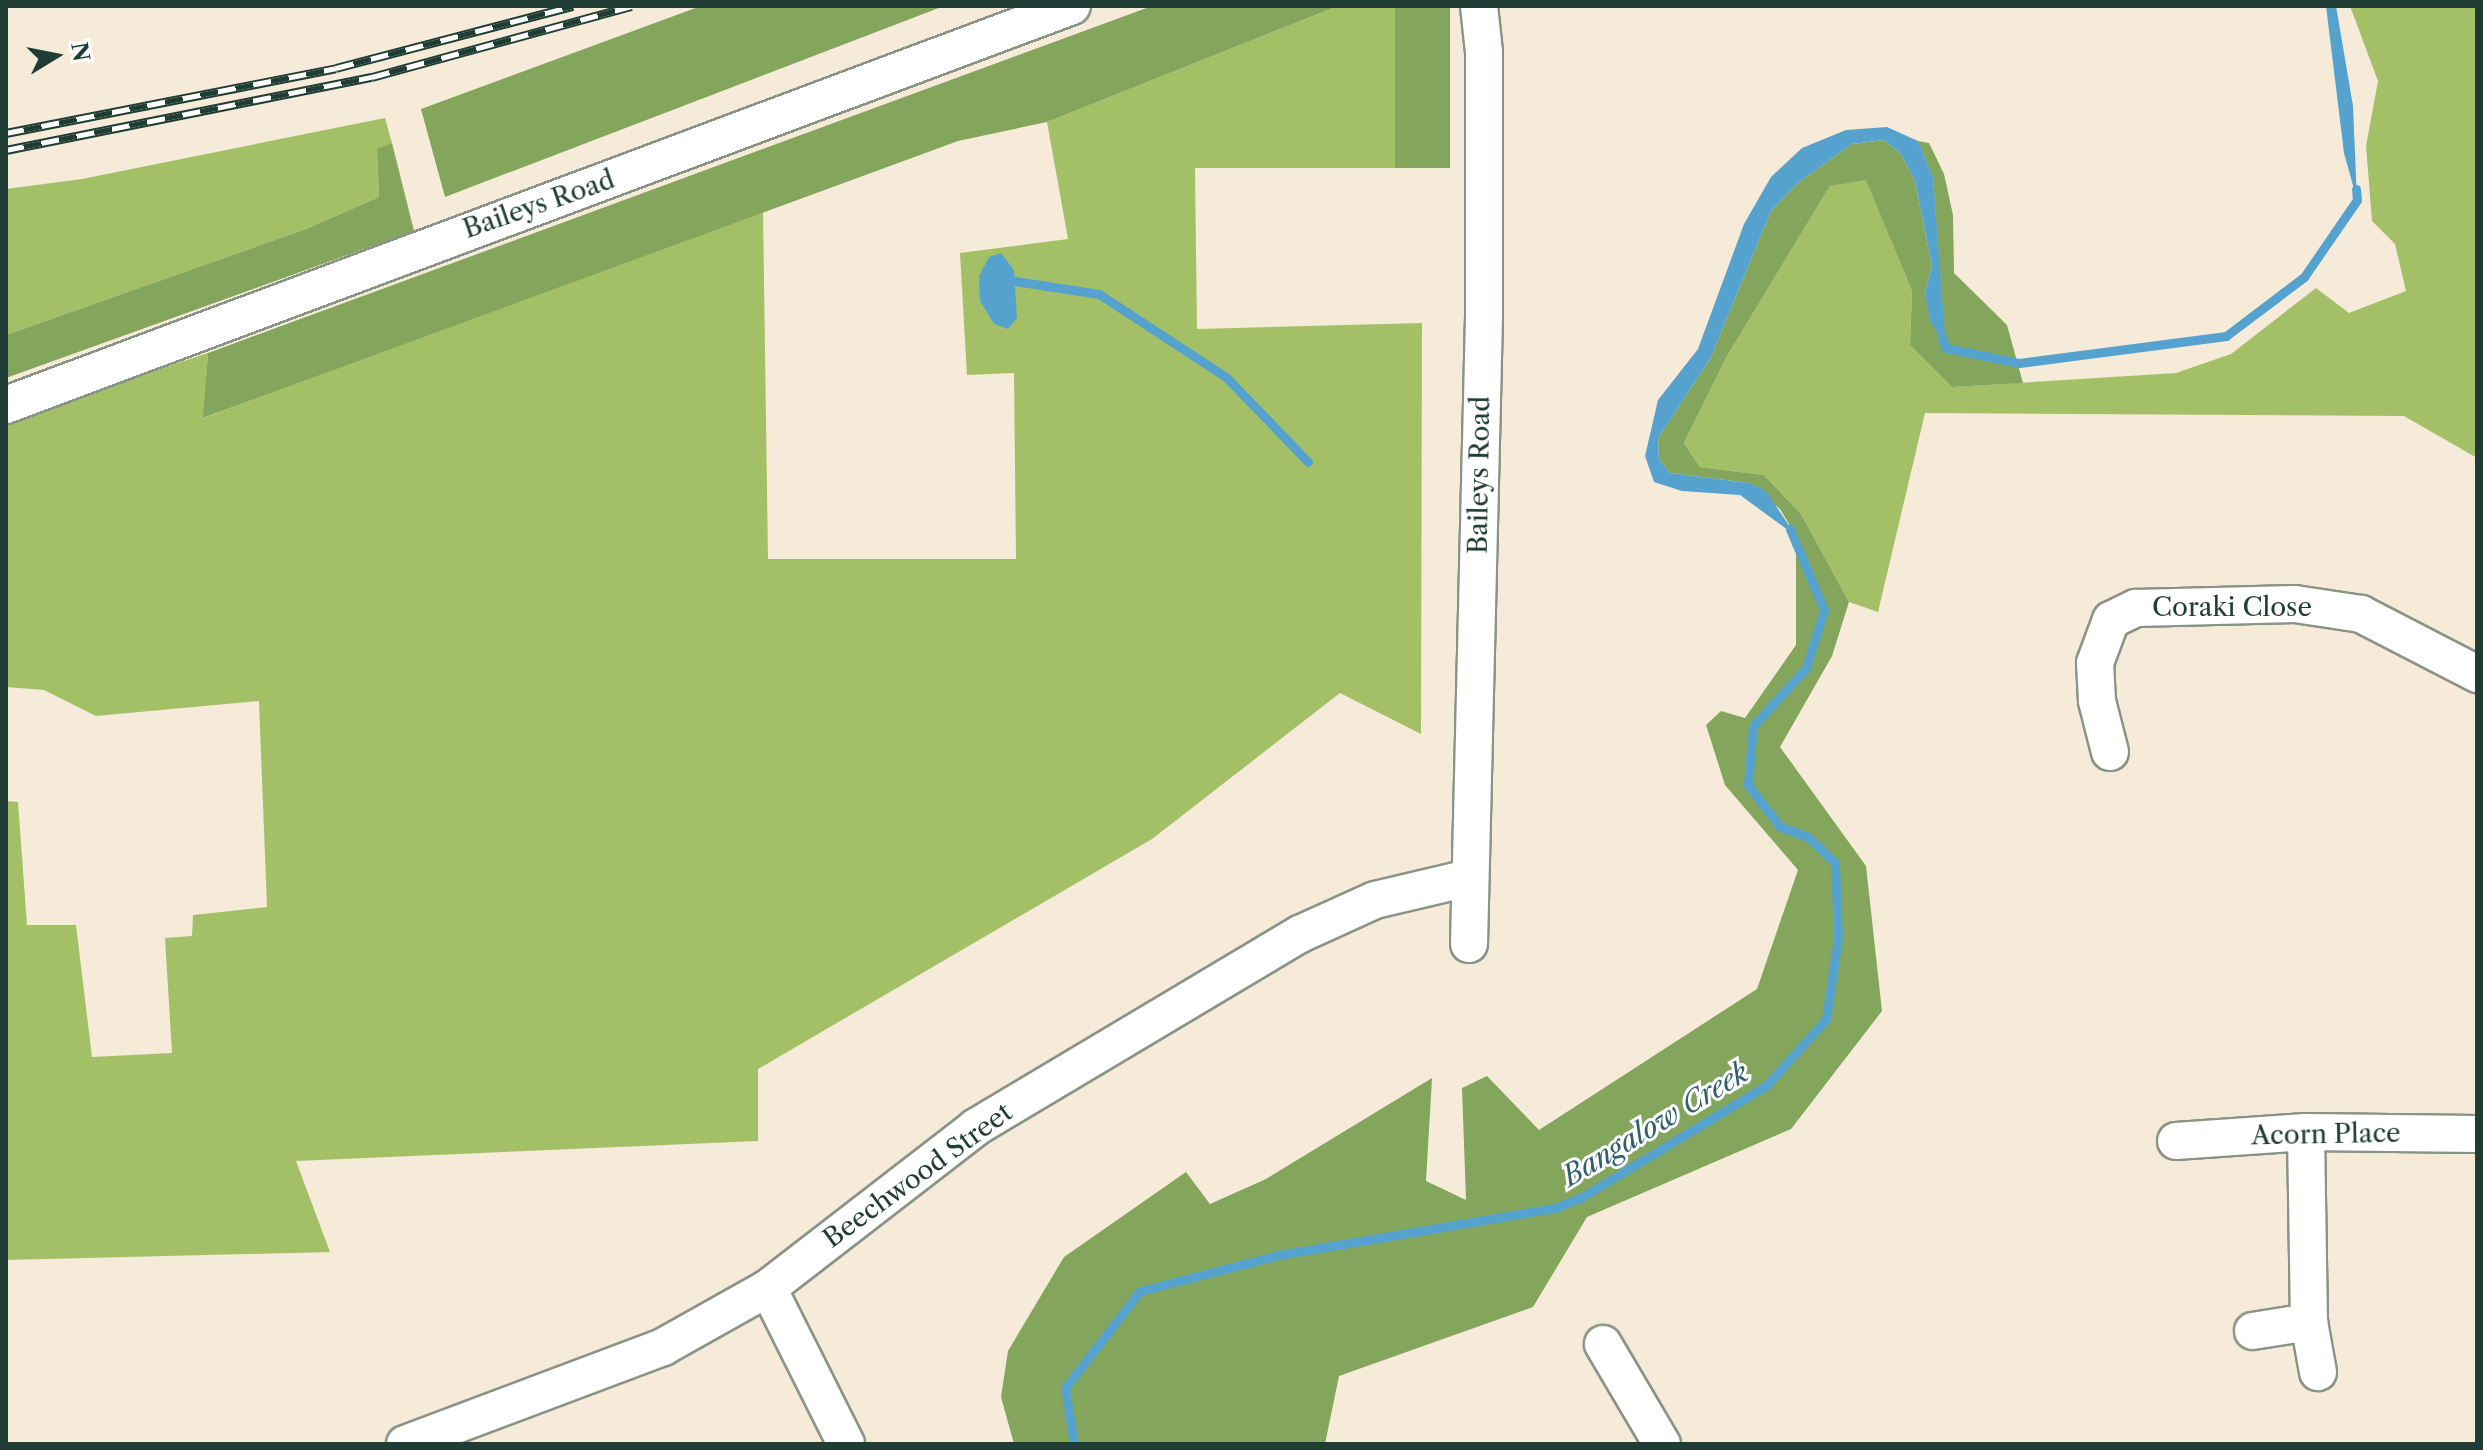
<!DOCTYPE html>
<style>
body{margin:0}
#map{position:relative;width:2483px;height:1450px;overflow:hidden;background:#f5ebd8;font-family:"Libre Caslon Text",serif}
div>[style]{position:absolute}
.green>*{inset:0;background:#a4c067}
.forest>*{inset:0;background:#83a65c;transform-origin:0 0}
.water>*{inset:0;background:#56a2cf}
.stream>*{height:9px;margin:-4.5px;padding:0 4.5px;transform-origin:4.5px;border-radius:4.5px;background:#56a2cf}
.roads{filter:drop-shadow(2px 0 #8a9486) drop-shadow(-2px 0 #8a9486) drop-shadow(0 2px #8a9486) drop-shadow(0 -2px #8a9486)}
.street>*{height:36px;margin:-18px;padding:0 18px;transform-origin:18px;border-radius:18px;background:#fff}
.rail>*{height:9px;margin-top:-4.5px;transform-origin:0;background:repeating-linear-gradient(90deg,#fff 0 18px,#1f3d34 0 36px);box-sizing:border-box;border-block:2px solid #1f3d34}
span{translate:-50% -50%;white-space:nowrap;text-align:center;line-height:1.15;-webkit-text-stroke:6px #fff;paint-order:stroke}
.street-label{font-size:26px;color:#1f3d34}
.water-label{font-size:28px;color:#32606a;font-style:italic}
.frame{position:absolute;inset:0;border:8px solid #1f3d34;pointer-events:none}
.north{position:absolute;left:16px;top:16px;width:80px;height:80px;-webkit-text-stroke:6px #fff;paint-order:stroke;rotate:80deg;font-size:22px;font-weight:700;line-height:32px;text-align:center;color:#1f3d34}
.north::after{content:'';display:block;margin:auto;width:28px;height:36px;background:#1f3d34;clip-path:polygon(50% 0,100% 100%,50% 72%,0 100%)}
</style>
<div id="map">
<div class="green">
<div style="clip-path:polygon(1338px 6px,1395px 6px,1399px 168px,1195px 168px,1197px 329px,1422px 323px,1421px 734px,1340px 693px,1152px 839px,758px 1069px,758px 1141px,296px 1161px,330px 1252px,6px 1260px,6px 801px,18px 802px,27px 925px,76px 925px,92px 1057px,172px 1053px,165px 938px,192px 936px,193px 915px,267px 907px,259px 701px,96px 716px,44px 690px,6px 687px,6px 420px,208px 353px,204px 418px,763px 209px,768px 559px,1016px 559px,1014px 373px,967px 375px,960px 253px,1068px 239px,1047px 122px)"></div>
<div style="clip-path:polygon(2350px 6px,2477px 6px,2477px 458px,2404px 416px,1925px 413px,1878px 612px,1849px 602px,1801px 514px,1764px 475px,1700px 467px,1684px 443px,1727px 356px,1830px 186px,1866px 179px,1912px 291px,1910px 345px,1952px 387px,2176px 373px,2231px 354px,2316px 288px,2349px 313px,2406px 291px,2395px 244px,2372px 221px,2366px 146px,2378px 81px)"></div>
<div style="clip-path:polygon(385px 118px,392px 143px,377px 150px,379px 197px,306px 229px,6px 335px,6px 189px,82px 179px)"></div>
</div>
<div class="forest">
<div style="clip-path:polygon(701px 6px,944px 6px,445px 197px,421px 109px)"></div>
<div style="clip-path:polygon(1152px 6px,1338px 6px,1047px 122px,958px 141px,203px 418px,208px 353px)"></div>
<div style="left:1395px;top:6px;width:55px;height:162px"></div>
<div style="clip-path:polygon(1884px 140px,1901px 154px,1915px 181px,1932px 266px,1925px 293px,1945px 346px,1933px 178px,1918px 141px,1929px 143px,1944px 174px,1953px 215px,1954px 273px,2007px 325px,2023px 383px,1952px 387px,1910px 345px,1912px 291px,1866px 180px,1830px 186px,1727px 356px,1684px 443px,1700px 467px,1764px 475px,1801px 514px,1849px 602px,1832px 656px,1780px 747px,1866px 866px,1882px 1011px,1791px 1129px,1587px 1217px,1533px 1307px,1339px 1376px,1325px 1444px,1014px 1444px,1001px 1397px,1008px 1351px,1064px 1257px,1186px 1172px,1210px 1204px,1266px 1179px,1432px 1078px,1426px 1181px,1466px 1200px,1462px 1088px,1487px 1076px,1539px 1130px,1757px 989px,1798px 870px,1725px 785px,1706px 725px,1721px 711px,1745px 718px,1796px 645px,1796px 536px,1780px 509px,1749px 483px,1670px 473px,1659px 459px,1658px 438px,1710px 359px,1771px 211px,1799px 182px,1852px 144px)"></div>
<div style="clip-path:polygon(392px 143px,414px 231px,6px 378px,6px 335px,306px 229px,379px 197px,377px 149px)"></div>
</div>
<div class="water">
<div style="clip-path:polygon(2326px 6px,2336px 6px,2353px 106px,2357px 200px,2344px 153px)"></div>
<div style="clip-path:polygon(1887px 127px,1918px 141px,1933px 177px,1946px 348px,1930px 321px,1925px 293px,1932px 266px,1915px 181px,1901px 154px,1884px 140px,1852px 144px,1799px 182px,1771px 211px,1710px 359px,1658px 438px,1659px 459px,1670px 473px,1749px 483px,1766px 491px,1796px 536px,1740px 495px,1682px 491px,1654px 482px,1645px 456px,1658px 400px,1698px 349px,1744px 224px,1771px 177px,1802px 148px,1846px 130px)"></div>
<div style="clip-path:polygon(1001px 253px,1014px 270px,1017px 318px,1008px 329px,994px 324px,980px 301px,979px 276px,989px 257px)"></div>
</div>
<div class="stream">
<div style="left:1015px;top:281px;width:85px;rotate:8.8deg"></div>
<div style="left:1099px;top:294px;width:152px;rotate:33.2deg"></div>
<div style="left:1226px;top:377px;width:118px;rotate:46deg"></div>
<div style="left:1942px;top:338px;width:11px;rotate:68deg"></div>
<div style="left:1946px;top:348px;width:75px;rotate:11.6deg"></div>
<div style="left:2019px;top:363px;width:209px;rotate:-7.4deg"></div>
<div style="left:2226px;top:336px;width:98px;rotate:-37.1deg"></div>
<div style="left:2304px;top:277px;width:93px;rotate:-55.5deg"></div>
<div style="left:2357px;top:200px;width:11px;rotate:-95deg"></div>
<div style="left:1074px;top:1444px;width:57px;rotate:-99.1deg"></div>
<div style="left:1065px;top:1388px;width:123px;rotate:-52.3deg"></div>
<div style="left:1140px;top:1291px;width:144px;rotate:-14.5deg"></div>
<div style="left:1279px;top:1255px;width:280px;rotate:-9.7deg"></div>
<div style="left:1555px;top:1208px;width:29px;rotate:-22deg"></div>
<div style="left:1582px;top:1197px;width:216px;rotate:-31.2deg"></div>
<div style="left:1767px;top:1085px;width:89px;rotate:-48.2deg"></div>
<div style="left:1826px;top:1019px;width:82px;rotate:-81.6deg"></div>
<div style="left:1838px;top:938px;width:75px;rotate:-92.3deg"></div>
<div style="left:1835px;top:863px;width:37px;rotate:-136deg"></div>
<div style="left:1808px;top:837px;width:30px;rotate:-160deg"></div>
<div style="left:1780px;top:827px;width:53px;rotate:-127.3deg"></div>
<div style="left:1748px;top:785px;width:59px;rotate:-85.2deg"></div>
<div style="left:1753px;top:726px;width:79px;rotate:-47.6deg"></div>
<div style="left:1806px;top:668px;width:61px;rotate:-72.8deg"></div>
<div style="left:1824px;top:610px;width:88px;rotate:-112.8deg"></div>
</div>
<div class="roads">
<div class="street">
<div style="left:6px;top:405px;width:1138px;rotate:-20.52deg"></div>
<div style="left:2110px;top:752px;width:53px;rotate:-104.3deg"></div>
<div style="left:2097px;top:701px;width:38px;rotate:-93deg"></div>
<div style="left:2095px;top:663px;width:46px;rotate:-69.6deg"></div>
<div style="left:2111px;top:620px;width:28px;rotate:-26deg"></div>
<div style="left:2136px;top:608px;width:159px;rotate:-1.4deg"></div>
<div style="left:2295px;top:604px;width:67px;rotate:8.6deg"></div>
<div style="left:2361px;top:614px;width:131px;rotate:27.3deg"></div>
<div style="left:1469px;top:944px;width:627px;rotate:-88.63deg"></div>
<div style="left:1484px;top:317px;width:265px;rotate:-90deg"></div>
<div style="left:1484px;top:52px;width:46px;rotate:-96.2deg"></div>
<div style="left:2306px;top:1132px;width:190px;rotate:89.1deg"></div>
<div style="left:2309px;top:1322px;width:51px;rotate:79.8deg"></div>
<div style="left:2176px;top:1141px;width:130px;rotate:-4deg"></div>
<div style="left:2306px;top:1132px;width:171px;rotate:0.7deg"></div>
<div style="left:768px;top:1288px;width:174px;rotate:63.4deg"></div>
<div style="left:2253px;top:1331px;width:57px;rotate:-9.1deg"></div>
<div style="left:1603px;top:1344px;width:116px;rotate:59.5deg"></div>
<div style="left:405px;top:1444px;width:276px;rotate:-20.6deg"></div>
<div style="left:663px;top:1347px;width:120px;rotate:-29.3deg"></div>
<div style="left:768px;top:1288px;width:263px;rotate:-37.7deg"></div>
<div style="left:976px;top:1127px;width:377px;rotate:-30.8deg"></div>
<div style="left:1300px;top:934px;width:82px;rotate:-24.4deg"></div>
<div style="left:1375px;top:900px;width:97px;rotate:-13.2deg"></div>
</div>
</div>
<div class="rail">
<div style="left:6px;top:133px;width:336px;rotate:-11.1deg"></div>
<div style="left:336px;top:68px;width:245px;rotate:-14.7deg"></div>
<div style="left:6px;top:150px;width:373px;rotate:-11.3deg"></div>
<div style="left:372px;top:77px;width:269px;rotate:-15.3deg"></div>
</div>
<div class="street-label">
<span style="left:539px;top:205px;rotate:-19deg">Baileys Road</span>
<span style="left:1480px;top:475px;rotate:-89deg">Baileys Road</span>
<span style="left:2232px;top:608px">Coraki Close</span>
<span style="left:2326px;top:1135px;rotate:-1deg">Acorn Place</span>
<span style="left:918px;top:1176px;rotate:-36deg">Beechwood Street</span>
</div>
<div class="water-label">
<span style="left:1655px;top:1124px;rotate:-31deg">Bangalow Creek</span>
</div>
<div class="frame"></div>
<div class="north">N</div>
</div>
